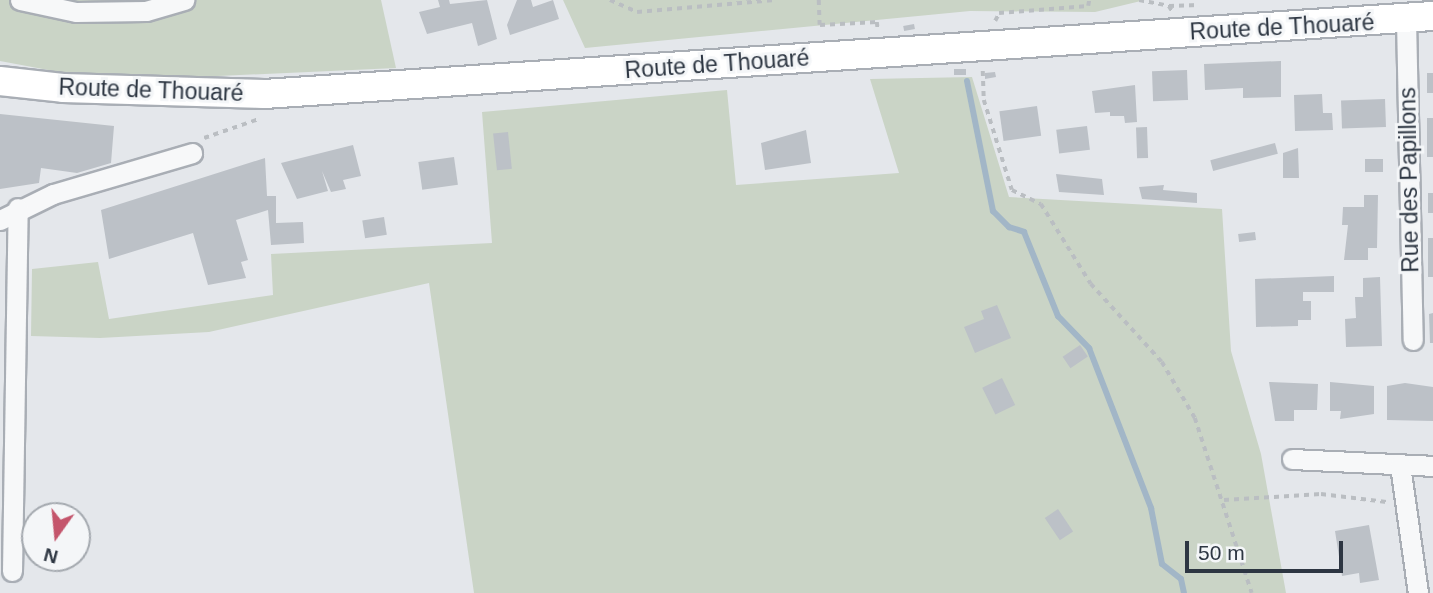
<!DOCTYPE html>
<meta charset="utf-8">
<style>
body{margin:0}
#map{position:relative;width:1433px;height:593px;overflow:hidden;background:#e4e7eb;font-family:Helvetica,sans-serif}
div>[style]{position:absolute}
.green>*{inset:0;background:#cad4c6}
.stream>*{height:6px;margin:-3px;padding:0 3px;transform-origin:3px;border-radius:3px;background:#a2b6c7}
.building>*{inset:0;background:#bcc1c7;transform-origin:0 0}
.path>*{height:3.5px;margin-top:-1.75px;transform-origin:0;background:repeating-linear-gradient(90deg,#babec2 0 5px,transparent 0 10px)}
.roads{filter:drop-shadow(2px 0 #a9aeb5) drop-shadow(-2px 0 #a9aeb5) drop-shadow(0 2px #a9aeb5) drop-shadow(0 -2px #a9aeb5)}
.street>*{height:19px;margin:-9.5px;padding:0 9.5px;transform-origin:9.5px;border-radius:9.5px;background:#f7f8f9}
.secondary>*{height:28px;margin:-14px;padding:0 14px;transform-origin:14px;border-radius:14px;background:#fff}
span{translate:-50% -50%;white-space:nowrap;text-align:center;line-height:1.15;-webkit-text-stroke:6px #f4f6f8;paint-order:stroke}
.street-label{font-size:23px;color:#2d3642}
.north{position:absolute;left:21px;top:502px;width:70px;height:70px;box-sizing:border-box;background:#f4f6f8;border:2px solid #a4a9af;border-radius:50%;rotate:195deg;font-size:19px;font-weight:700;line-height:28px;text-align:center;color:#2d3642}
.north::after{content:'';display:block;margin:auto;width:24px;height:32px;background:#c4556c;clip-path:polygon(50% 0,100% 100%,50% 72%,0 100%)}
.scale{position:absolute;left:1185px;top:541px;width:158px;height:32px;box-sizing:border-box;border:4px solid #2d3642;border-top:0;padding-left:9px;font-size:21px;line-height:24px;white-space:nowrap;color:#2d3642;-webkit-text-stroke:5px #f4f6f8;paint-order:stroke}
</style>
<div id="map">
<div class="green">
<div style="clip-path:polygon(0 0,381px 0,396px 68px,196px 77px,59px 72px,0 61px)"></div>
<div style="clip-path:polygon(563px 0,1145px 0,1095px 12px,970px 11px,585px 48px)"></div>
<div style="clip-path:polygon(972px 77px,1009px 197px,1222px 209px,1231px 351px,1261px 454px,1286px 593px,474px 593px,429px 283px,209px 332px,100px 338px,31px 336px,32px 269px,98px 262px,109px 319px,273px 295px,271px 254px,492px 243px,482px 112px,727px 90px,736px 185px,899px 173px,870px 79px)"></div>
</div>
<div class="stream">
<div style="left:967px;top:81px;width:133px;rotate:78.7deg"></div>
<div style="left:993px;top:211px;width:23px;rotate:45deg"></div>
<div style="left:1009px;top:227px;width:16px;rotate:18deg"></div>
<div style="left:1024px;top:232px;width:91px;rotate:68deg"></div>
<div style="left:1058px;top:316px;width:45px;rotate:45.9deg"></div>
<div style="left:1089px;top:348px;width:172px;rotate:68.8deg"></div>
<div style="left:1151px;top:508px;width:57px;rotate:78.9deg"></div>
<div style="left:1162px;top:564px;width:24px;rotate:38deg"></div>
<div style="left:1181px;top:579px;width:14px;rotate:78deg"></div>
</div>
<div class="building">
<div style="clip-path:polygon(438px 0,449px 0,450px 4px,487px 0,497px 39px,478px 46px,472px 23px,427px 34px,419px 12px,440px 7px)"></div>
<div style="clip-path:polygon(517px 0,531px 0,533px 7px,553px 0,559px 19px,510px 35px,507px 25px)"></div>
<div style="left:914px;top:24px;width:5px;height:11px;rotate:79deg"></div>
<div style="clip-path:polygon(1281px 61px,1281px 97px,1243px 98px,1243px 88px,1205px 90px,1204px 64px)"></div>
<div style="left:954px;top:69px;width:12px;height:6px"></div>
<div style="left:1187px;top:70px;width:30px;height:35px;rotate:88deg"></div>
<div style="clip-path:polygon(995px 72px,996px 77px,985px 79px,985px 73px)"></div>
<div style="left:1427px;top:73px;width:6px;height:20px"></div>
<div style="clip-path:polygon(1135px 85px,1137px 122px,1125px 123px,1124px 116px,1110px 116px,1110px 112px,1095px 113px,1092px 91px)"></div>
<div style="clip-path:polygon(1322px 94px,1323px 113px,1332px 113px,1333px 130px,1295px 131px,1294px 95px)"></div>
<div style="left:1385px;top:99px;width:28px;height:44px;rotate:88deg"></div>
<div style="left:1037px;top:106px;width:30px;height:38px;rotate:82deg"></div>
<div style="clip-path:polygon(0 114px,114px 126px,111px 163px,77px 173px,41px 168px,39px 183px,0 189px)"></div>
<div style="left:1427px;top:118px;width:6px;height:39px"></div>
<div style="left:1087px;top:126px;width:24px;height:31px;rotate:83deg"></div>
<div style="left:1147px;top:127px;width:31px;height:11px;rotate:88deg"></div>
<div style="clip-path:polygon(806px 130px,811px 163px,765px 170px,761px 143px)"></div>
<div style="left:508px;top:132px;width:37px;height:15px;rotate:84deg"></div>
<div style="left:1275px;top:143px;width:11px;height:67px;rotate:75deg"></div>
<div style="clip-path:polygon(353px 145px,361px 176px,343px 180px,346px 189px,331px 192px,322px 171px,328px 191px,297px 199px,281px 163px)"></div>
<div style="clip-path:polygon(1298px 148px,1299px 178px,1283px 178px,1283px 153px)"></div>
<div style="left:454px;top:157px;width:28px;height:36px;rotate:82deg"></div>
<div style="clip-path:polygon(265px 158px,267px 196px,276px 196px,276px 223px,303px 222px,304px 243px,271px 245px,268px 210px,236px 220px,248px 260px,241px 262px,246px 278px,208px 285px,193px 233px,109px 259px,101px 210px)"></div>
<div style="left:1365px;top:159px;width:18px;height:13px"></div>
<div style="clip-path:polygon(1056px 174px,1102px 179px,1104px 195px,1059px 192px)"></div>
<div style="clip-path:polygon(1164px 185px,1163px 190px,1197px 193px,1197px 203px,1142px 199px,1139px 187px)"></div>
<div style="left:1428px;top:193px;width:5px;height:20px"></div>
<div style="clip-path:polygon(1364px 195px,1378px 195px,1377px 248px,1368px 248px,1368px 260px,1344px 260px,1348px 225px,1342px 225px,1343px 207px,1364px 207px)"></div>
<div style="left:384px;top:217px;width:18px;height:22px;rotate:81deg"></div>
<div style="left:1255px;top:232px;width:8px;height:17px;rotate:83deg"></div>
<div style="left:1428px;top:238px;width:5px;height:39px"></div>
<div style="clip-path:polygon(1334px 276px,1334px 292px,1303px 292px,1303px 301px,1311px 301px,1311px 320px,1298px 320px,1298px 326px,1256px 327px,1255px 279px)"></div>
<div style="clip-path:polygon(1380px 277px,1382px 346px,1346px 347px,1345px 319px,1356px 318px,1355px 297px,1363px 297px,1363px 278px)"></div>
<div style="clip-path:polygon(997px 305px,1011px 338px,975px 353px,964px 327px,984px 319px,981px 311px)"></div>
<div style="clip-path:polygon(1433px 313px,1433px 343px,1430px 343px,1429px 314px)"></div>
<div style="left:1080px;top:345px;width:14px;height:21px;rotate:56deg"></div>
<div style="left:1002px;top:378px;width:30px;height:22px;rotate:64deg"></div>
<div style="clip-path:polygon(1269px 382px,1318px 384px,1317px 410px,1294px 410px,1294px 421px,1275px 421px)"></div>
<div style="clip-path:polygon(1330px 382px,1374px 386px,1374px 414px,1340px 419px,1341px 411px,1330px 411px)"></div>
<div style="clip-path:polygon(1405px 383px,1433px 387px,1433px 421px,1387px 420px,1387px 386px)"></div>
<div style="left:1058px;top:509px;width:27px;height:16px;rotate:56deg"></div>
<div style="clip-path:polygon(1369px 525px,1379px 580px,1360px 583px,1359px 573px,1342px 576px,1335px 531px)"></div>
</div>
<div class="path">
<div style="left:610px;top:0;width:30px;rotate:24deg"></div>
<div style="left:637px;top:12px;width:139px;rotate:-5deg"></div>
<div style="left:819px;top:0;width:25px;rotate:88deg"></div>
<div style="left:820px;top:25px;width:57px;rotate:-3deg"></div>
<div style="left:877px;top:22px;width:8px;rotate:83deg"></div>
<div style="left:1139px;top:0;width:31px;rotate:11deg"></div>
<div style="left:1169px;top:6px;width:6px;rotate:59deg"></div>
<div style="left:1169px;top:6px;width:30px;rotate:-2deg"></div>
<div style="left:995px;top:21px;width:9px;rotate:-63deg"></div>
<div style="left:999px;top:13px;width:89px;rotate:-4.5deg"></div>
<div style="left:1088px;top:6px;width:6px;rotate:-81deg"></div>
<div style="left:983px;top:71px;width:29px;rotate:88deg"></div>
<div style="left:984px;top:100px;width:94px;rotate:72.7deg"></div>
<div style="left:1012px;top:190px;width:32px;rotate:26deg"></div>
<div style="left:1041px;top:204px;width:94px;rotate:58deg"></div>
<div style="left:1091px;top:284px;width:105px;rotate:47.7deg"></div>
<div style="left:1162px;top:362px;width:65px;rotate:59.5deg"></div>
<div style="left:1195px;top:418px;width:184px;rotate:72deg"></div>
<div style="left:204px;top:138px;width:58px;rotate:-19.1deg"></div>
<div style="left:1224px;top:500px;width:97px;rotate:-3.5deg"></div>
<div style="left:1321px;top:494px;width:66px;rotate:6.9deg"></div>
</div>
<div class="roads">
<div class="street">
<div style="left:20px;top:0;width:57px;rotate:12.1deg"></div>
<div style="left:76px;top:12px;width:70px;rotate:-0.8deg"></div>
<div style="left:146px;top:11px;width:40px;rotate:-16deg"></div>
<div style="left:1406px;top:19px;width:321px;rotate:88.8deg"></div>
<div style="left:0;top:220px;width:59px;rotate:-26.1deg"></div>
<div style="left:53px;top:194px;width:145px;rotate:-16.4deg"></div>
<div style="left:1292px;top:459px;width:141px;rotate:2.8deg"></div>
<div style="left:1400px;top:465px;width:129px;rotate:82deg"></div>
<div style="left:12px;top:571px;width:363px;rotate:-89.1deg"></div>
</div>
<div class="secondary">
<div style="left:0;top:81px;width:63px;rotate:6.3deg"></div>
<div style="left:63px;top:88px;width:201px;rotate:1.7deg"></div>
<div style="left:264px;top:94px;width:1172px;rotate:-3.82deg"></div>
</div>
</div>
<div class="street-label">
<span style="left:1282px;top:27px;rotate:-3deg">Route de Thouaré</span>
<span style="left:717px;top:64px;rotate:-4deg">Route de Thouaré</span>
<span style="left:151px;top:90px;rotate:2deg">Route de Thouaré</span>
<span style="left:1409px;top:180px;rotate:-91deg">Rue des Papillons</span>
</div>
<div class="north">N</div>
<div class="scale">50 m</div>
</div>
